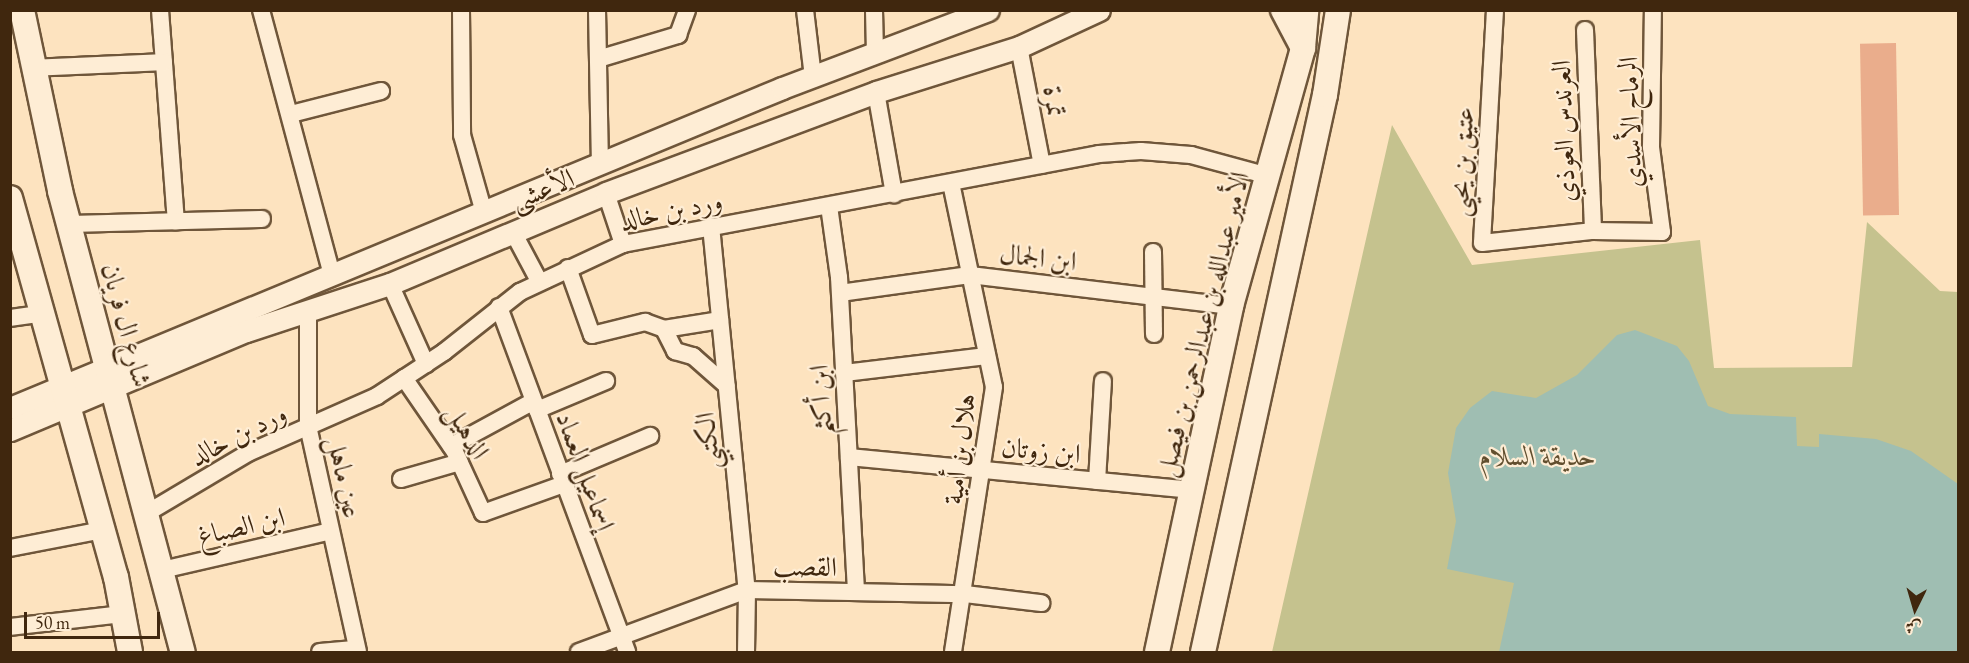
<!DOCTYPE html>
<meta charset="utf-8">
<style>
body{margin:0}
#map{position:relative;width:1969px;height:663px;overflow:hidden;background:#fde3bf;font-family:"EB Garamond",Amiri,serif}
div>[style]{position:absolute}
.green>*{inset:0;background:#c5c28e}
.water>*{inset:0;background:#9fbeb2}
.building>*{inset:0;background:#eaad8c;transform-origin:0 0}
.roads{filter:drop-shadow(2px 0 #6f563a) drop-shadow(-2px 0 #6f563a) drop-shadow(0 2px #6f563a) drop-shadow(0 -2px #6f563a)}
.minor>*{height:16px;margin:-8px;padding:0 8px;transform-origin:8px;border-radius:8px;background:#feedd5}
.tertiary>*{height:21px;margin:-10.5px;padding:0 10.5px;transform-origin:10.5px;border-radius:10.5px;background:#feedd5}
.secondary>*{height:24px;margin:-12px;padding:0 12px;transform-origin:12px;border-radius:12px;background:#feedd5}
span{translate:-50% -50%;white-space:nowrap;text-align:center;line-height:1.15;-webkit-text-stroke:4.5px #feedd5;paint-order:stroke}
.street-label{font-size:27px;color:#40270e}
.park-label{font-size:27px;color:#614e2e;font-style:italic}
.frame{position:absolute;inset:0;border:12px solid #40270e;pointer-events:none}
.north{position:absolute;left:1885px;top:579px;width:60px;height:60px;-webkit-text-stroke:4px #feedd5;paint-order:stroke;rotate:185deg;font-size:16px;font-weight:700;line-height:24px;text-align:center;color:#40270e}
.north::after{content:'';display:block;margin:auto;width:21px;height:27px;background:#40270e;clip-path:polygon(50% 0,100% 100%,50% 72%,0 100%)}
.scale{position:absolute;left:24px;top:612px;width:136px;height:27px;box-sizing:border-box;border:3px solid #40270e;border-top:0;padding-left:8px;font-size:18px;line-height:21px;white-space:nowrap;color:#40270e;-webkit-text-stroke:4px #feedd5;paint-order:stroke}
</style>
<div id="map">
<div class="green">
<div style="clip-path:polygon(1392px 125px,1472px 265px,1700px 240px,1714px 368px,1852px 367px,1867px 222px,1940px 291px,1958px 292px,1958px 652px,1272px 652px)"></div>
</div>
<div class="water">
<div style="clip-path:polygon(1635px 330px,1677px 346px,1689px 361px,1708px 406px,1730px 414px,1796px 417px,1797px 446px,1819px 447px,1819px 434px,1876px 439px,1911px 451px,1958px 484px,1958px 652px,1499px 652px,1514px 583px,1447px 569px,1456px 521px,1448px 473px,1456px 428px,1470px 408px,1492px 391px,1536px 398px,1577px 375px,1617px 335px)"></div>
</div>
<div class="building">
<div style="left:1896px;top:43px;width:172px;height:36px;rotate:89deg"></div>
</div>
<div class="roads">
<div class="minor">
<div style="left:160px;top:10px;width:212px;rotate:85.7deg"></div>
<div style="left:261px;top:10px;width:274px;rotate:75deg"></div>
<div style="left:461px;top:10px;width:125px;rotate:89.5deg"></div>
<div style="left:462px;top:135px;width:81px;rotate:74.2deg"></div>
<div style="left:597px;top:10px;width:155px;rotate:88.9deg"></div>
<div style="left:805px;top:10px;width:67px;rotate:83.2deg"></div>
<div style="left:874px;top:10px;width:44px;rotate:88.7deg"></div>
<div style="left:1495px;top:10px;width:233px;rotate:93.2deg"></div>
<div style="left:1482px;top:243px;width:112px;rotate:-6.2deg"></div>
<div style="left:1593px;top:231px;width:69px;rotate:0.8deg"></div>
<div style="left:1662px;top:232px;width:86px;rotate:-97.4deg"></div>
<div style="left:1651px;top:147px;width:137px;rotate:-89.2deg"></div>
<div style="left:1585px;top:30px;width:201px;rotate:87.7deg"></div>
<div style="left:1019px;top:47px;width:120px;rotate:79deg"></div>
<div style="left:598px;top:59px;width:84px;rotate:-16.7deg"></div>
<div style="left:678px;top:35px;width:27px;rotate:-70deg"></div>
<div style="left:32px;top:68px;width:132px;rotate:-2.6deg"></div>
<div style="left:876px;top:92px;width:104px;rotate:80deg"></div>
<div style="left:291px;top:114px;width:93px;rotate:-14.3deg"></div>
<div style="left:951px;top:183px;width:208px;rotate:78.1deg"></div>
<div style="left:994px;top:387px;width:268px;rotate:98.8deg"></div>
<div style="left:606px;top:193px;width:54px;rotate:71.6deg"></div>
<div style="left:829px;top:206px;width:72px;rotate:82deg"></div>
<div style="left:839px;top:277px;width:315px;rotate:86.9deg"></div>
<div style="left:69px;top:224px;width:193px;rotate:-1.5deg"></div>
<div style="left:711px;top:226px;width:366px;rotate:84.4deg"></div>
<div style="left:747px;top:590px;width:62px;rotate:90.9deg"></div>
<div style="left:513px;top:232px;width:55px;rotate:62deg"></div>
<div style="left:1153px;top:252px;width:82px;rotate:89.3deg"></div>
<div style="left:568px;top:268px;width:71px;rotate:70.3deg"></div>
<div style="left:592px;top:335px;width:55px;rotate:-13.8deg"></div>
<div style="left:645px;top:322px;width:20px;rotate:20deg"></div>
<div style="left:664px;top:329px;width:57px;rotate:-9.1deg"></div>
<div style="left:390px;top:284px;width:88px;rotate:65.8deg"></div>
<div style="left:840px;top:293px;width:131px;rotate:-7.9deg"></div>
<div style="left:970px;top:275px;width:263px;rotate:6.8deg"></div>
<div style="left:499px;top:307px;width:368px;rotate:69.6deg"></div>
<div style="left:308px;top:310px;width:116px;rotate:90deg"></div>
<div style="left:308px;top:426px;width:231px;rotate:77.5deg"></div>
<div style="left:10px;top:318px;width:34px;rotate:-8deg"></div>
<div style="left:664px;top:329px;width:25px;rotate:63deg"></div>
<div style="left:675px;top:351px;width:19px;rotate:16deg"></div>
<div style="left:693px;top:356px;width:45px;rotate:41.4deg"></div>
<div style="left:844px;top:373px;width:144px;rotate:-6.8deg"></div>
<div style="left:404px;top:378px;width:90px;rotate:55.4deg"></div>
<div style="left:455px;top:452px;width:67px;rotate:65.3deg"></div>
<div style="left:483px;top:513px;width:86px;rotate:-19.7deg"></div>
<div style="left:537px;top:410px;width:75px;rotate:-22.8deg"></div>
<div style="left:451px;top:446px;width:94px;rotate:-28.5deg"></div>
<div style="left:849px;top:457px;width:345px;rotate:5.5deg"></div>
<div style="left:560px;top:474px;width:98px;rotate:-22.9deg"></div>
<div style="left:401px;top:479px;width:61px;rotate:-16.1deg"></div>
<div style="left:1097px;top:481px;width:100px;rotate:-86.6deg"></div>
<div style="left:147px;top:513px;width:117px;rotate:-30.7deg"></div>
<div style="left:248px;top:453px;width:141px;rotate:-23.8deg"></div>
<div style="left:377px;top:396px;width:80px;rotate:-33.3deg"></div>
<div style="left:444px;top:352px;width:97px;rotate:-38.3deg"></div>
<div style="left:520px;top:292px;width:114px;rotate:-25deg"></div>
<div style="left:623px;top:244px;width:484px;rotate:-10.7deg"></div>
<div style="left:1099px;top:154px;width:42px;rotate:-4.1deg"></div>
<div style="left:1141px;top:151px;width:50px;rotate:4.6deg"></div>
<div style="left:1191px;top:155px;width:81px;rotate:15.1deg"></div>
<div style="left:10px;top:548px;width:95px;rotate:-11deg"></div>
<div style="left:162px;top:570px;width:173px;rotate:-13deg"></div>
<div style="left:10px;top:627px;width:114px;rotate:-6.6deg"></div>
<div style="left:320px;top:652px;width:37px;rotate:-5deg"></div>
<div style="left:579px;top:652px;width:179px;rotate:-20.3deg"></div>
<div style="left:747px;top:590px;width:218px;rotate:1.1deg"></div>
<div style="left:965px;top:594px;width:77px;rotate:6.8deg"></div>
</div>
<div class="tertiary">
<div style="left:10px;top:408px;width:836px;rotate:-22.51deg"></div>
<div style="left:782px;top:88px;width:220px;rotate:-20.7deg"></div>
<div style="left:10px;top:430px;width:256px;rotate:-22.8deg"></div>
<div style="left:246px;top:331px;width:151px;rotate:-18.1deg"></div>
<div style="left:390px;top:284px;width:234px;rotate:-22.8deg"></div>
<div style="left:606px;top:193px;width:288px;rotate:-20.5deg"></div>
<div style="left:876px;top:92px;width:150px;rotate:-17.5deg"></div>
<div style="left:1019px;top:47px;width:88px;rotate:-24.8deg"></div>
</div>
<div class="secondary">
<div style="left:22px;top:10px;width:185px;rotate:78.1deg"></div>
<div style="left:60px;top:191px;width:477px;rotate:75.1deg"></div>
<div style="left:1283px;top:10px;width:43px;rotate:62.2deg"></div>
<div style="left:10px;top:198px;width:394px;rotate:74.4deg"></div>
<div style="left:116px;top:577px;width:76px;rotate:79.4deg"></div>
<div style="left:1157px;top:652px;width:354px;rotate:-77.9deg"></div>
<div style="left:1231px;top:306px;width:268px;rotate:-74.4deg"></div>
<div style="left:1303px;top:48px;width:38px;rotate:-85deg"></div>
<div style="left:1203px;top:652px;width:570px;rotate:-77.65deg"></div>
<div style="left:1325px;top:95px;width:86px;rotate:-81.3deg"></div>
</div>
</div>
<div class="street-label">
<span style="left:1055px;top:101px;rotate:79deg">تمرة</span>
<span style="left:1630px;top:122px;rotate:-92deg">الرماح الأسدي</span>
<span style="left:1563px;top:131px;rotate:-92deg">العرندس العوذي</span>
<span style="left:1461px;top:162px;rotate:-87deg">عتيق بن يحيى</span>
<span style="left:542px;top:189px;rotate:-23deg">الأعشى</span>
<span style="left:671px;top:210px;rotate:-12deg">ورد بن خالد</span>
<span style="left:1038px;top:257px;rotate:6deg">ابن الجمال</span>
<span style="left:1202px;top:324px;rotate:-76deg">الأمير عبدالله بن عبدالرحمن بن فيصل</span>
<span style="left:127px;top:325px;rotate:75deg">شارع ال فريان</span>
<span style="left:820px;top:400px;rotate:-93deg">ابن أكثم</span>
<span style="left:468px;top:431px;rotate:59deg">الدهيل</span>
<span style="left:238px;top:434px;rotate:-27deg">ورد بن خالد</span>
<span style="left:707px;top:441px;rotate:-96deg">الكتبي</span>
<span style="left:959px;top:449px;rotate:-83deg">هلال بن أمية</span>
<span style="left:1041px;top:450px;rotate:5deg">ابن زوتان</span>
<span style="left:586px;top:471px;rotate:70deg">إسماعيل العماد</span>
<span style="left:345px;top:477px;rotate:78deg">عين ماهل</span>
<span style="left:241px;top:526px;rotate:-13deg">ابن الصباغ</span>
<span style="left:805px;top:566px;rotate:1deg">القصب</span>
</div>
<div class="park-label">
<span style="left:1538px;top:456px">حديقة السلام</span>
</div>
<div class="frame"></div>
<div class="north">ش</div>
<div class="scale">50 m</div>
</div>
